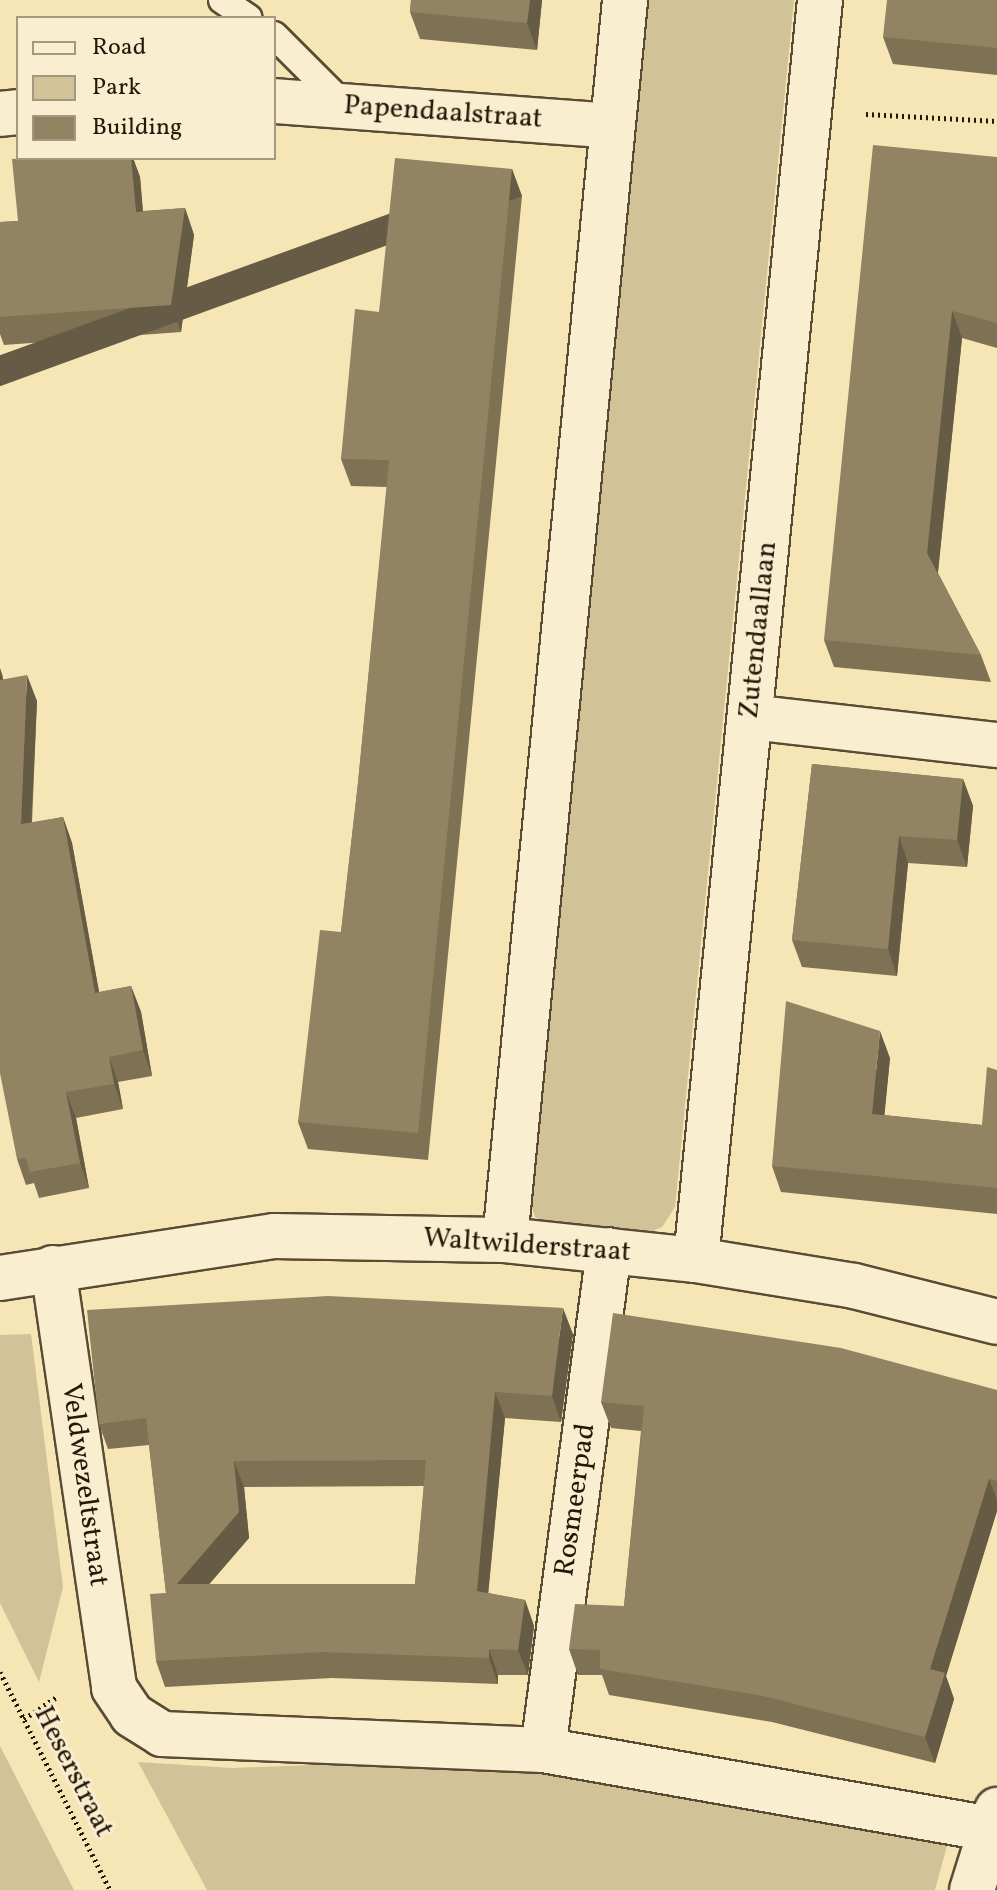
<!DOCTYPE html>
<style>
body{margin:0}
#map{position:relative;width:997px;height:1890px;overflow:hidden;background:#f6e5b5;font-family:Vollkorn,serif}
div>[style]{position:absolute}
.green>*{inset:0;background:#d2c298}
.path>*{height:5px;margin-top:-2.5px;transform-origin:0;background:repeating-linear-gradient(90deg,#251809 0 2px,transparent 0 6px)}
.roads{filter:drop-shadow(2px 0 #594b34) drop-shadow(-2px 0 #594b34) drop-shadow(0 2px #594b34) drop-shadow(0 -2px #594b34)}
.lane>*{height:26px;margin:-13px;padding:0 13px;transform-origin:13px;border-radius:13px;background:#f9eecf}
.street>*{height:44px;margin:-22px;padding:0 22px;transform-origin:22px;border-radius:22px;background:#f9eecf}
.wall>*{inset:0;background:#7e7154}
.shaded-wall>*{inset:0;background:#665c45;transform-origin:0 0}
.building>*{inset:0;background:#928362}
span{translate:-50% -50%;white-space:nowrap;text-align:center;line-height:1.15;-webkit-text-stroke:6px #f9eecf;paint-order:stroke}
.street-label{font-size:28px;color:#251809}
.legend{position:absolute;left:16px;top:16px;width:260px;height:144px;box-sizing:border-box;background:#f9eecf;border:2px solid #a49880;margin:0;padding:10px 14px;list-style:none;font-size:24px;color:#251809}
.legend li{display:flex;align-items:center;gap:16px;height:40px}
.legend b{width:40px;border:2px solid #a49880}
</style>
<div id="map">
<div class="green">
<div style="clip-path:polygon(647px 0,794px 0,675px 1207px,662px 1227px,639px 1237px,558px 1230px,535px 1217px,528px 1195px)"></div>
<div style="clip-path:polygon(31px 1334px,63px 1587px,39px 1682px,0 1603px,0 1335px)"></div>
<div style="clip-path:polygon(0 1746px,74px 1890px,0 1890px)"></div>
<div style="clip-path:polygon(416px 1761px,605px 1780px,950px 1835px,935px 1890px,207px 1890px,138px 1762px,233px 1768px)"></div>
</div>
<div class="path">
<div style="left:866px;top:114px;width:131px;rotate:3.1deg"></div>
<div style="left:0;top:1672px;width:244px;rotate:63.2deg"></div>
<div style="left:24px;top:1719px;width:40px;rotate:-34deg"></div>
</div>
<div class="roads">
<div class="lane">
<div style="left:222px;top:0;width:32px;rotate:34deg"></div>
<div style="left:274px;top:35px;width:98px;rotate:45deg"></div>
</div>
<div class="street">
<div style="left:274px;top:101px;width:338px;rotate:4.2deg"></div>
<div style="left:0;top:114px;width:18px;rotate:-6deg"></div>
<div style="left:750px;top:717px;width:249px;rotate:6.5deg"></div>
<div style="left:505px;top:1240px;width:1246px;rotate:-84.47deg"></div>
<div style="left:696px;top:1260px;width:1266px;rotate:-84.38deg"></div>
<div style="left:53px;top:1268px;width:424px;rotate:81.7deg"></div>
<div style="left:114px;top:1688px;width:32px;rotate:56deg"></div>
<div style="left:132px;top:1715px;width:36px;rotate:32deg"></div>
<div style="left:162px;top:1734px;width:381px;rotate:2.4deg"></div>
<div style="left:543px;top:1750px;width:455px;rotate:10deg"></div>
<div style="left:0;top:1278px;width:277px;rotate:-8.7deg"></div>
<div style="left:274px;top:1236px;width:231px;rotate:1deg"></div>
<div style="left:505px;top:1240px;width:192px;rotate:6deg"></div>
<div style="left:696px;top:1260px;width:160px;rotate:9.3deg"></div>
<div style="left:854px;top:1286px;width:147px;rotate:14.1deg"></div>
<div style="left:543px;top:1750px;width:504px;rotate:-82.48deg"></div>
<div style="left:972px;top:1890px;width:84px;rotate:-72.6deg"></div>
</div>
</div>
<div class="wall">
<div style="clip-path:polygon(411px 0,542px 0,537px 50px,420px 39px,410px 12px)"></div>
<div style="clip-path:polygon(997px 0,997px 75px,893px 64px,883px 37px)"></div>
<div style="clip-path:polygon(997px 157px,997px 348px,962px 338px,938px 573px,981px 655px,991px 682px,834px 667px,824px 640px)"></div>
<div style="clip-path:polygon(27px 158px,133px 158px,140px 177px,143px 211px,185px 208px,194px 235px,181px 332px,4px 345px,0 334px,0 222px,18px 221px)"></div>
<div style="clip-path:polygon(512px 169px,522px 196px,428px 1160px,308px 1149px,298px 1122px,341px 932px,358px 783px,387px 487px,351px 486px,341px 459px,379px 312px)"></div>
<div style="clip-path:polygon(2px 674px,3px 679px,37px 701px,32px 823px,63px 817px,72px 843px,99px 992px,131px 986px,141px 1012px,152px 1076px,118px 1082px,123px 1109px,76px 1118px,89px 1188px,39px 1198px,34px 1183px,26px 1185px,17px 1159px)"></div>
<div style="clip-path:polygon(812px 764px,963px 779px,973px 806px,967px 867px,908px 863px,897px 976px,802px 967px,792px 940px)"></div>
<div style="clip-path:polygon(890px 1058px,884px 1115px,982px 1125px,997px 1070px,997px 1214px,781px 1192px,772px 1166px)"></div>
<div style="clip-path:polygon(evenodd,573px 1334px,561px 1422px,505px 1418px,488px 1593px,525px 1600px,534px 1626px,528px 1675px,498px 1675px,498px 1684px,332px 1678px,165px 1687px,156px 1661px,166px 1593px,149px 1445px,108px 1449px,99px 1424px,573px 1334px,424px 1486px,415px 1584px,209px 1584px,249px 1538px,244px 1487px,424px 1486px)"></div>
<div style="clip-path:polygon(997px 1390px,997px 1511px,946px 1676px,954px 1699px,935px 1763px,772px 1722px,609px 1695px,602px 1675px,578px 1675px,569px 1649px,624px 1606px,641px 1431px,611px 1428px,601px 1402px)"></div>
</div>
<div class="shaded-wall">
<div style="clip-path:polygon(530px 0,542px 0,537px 50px,527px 23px)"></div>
<div style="clip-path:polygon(131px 158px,133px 158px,140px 177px,145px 239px,136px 212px)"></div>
<div style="left:512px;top:169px;width:29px;height:969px;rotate:70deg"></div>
<div style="clip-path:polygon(185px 208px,194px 235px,181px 332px,171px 305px)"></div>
<div style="clip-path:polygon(952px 311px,962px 338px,937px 580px,927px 553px)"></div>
<div style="clip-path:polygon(0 668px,2px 674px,8px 706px,0 684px)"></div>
<div style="clip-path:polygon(27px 675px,37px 701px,30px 850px,21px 824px)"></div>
<div style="clip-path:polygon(963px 779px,973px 806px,967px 867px,957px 840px)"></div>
<div style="clip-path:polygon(63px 817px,72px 843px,104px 1019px,95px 993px)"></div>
<div style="clip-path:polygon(899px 836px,908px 863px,897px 976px,888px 949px)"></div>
<div style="clip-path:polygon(131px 986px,141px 1012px,152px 1076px,143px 1050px)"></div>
<div style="clip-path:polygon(880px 1031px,890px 1058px,882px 1141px,872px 1114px)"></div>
<div style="clip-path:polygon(109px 1057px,118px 1082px,123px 1109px,114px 1084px)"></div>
<div style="clip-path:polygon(66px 1092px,76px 1118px,89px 1188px,80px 1163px)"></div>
<div style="clip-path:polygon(563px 1308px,573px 1334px,561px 1422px,552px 1396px)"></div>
<div style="clip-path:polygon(495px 1392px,505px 1418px,486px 1617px,477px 1591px)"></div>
<div style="clip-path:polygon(234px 1461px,244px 1487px,249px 1538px,187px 1610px,177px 1584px)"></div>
<div style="clip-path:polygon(989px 1479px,997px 1500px,997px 1511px,946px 1676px,954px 1699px,935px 1763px,925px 1737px,930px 1669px)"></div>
<div style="clip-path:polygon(525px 1600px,534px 1626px,528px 1675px,518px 1650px)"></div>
<div style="clip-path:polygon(489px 1649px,498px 1675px,498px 1684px,489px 1658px)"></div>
</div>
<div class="building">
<div style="clip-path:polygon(411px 0,530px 0,527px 23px,410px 12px)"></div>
<div style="clip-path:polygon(887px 0,997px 0,997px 48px,883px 37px)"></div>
<div style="clip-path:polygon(873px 145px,997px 157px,997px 323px,952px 311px,927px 553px,981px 655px,824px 640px)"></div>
<div style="clip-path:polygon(27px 158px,131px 158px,136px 212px,185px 208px,171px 305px,0 317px,0 222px,18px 221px,12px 159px)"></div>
<div style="clip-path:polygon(395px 158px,512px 169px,418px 1133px,298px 1122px,320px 930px,341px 932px,358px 783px,389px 460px,341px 459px,355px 309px,379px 312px)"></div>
<div style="clip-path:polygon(27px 675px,21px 824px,63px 817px,95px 993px,131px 986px,143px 1050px,109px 1057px,114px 1084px,66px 1092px,80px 1163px,30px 1172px,26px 1158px,17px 1159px,0 1073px,0 680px)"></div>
<div style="clip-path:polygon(812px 764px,963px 779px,957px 840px,899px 836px,888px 949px,792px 940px)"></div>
<div style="clip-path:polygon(786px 1001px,880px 1031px,872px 1114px,982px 1125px,987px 1067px,997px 1070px,997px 1188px,772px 1166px)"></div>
<div style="clip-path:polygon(evenodd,328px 1296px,563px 1308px,552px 1396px,495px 1392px,477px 1591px,525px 1600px,518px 1650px,489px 1649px,489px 1658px,323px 1652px,156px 1661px,150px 1594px,166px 1593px,146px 1418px,99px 1424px,87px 1310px,328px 1296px,426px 1460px,415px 1584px,177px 1584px,239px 1512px,234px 1461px,426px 1460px)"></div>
<div style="clip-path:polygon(613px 1313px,841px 1348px,997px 1390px,997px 1481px,989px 1479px,930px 1669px,945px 1673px,925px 1737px,763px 1696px,600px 1669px,600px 1650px,569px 1649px,575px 1604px,624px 1606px,644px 1406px,601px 1402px)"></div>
</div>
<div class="street-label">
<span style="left:443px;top:113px;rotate:4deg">Papendaalstraat</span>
<span style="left:759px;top:630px;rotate:-84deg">Zutendaallaan</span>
<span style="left:527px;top:1246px;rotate:4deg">Waltwilderstraat</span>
<span style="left:84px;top:1485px;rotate:82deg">Veldwezeltstraat</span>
<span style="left:576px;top:1500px;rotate:-82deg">Rosmeerpad</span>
<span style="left:73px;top:1772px;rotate:63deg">Heserstraat</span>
</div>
<ul class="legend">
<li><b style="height:10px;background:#f9eecf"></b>Road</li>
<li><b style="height:22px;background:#d2c298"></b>Park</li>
<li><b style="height:22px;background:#928362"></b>Building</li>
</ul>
</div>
